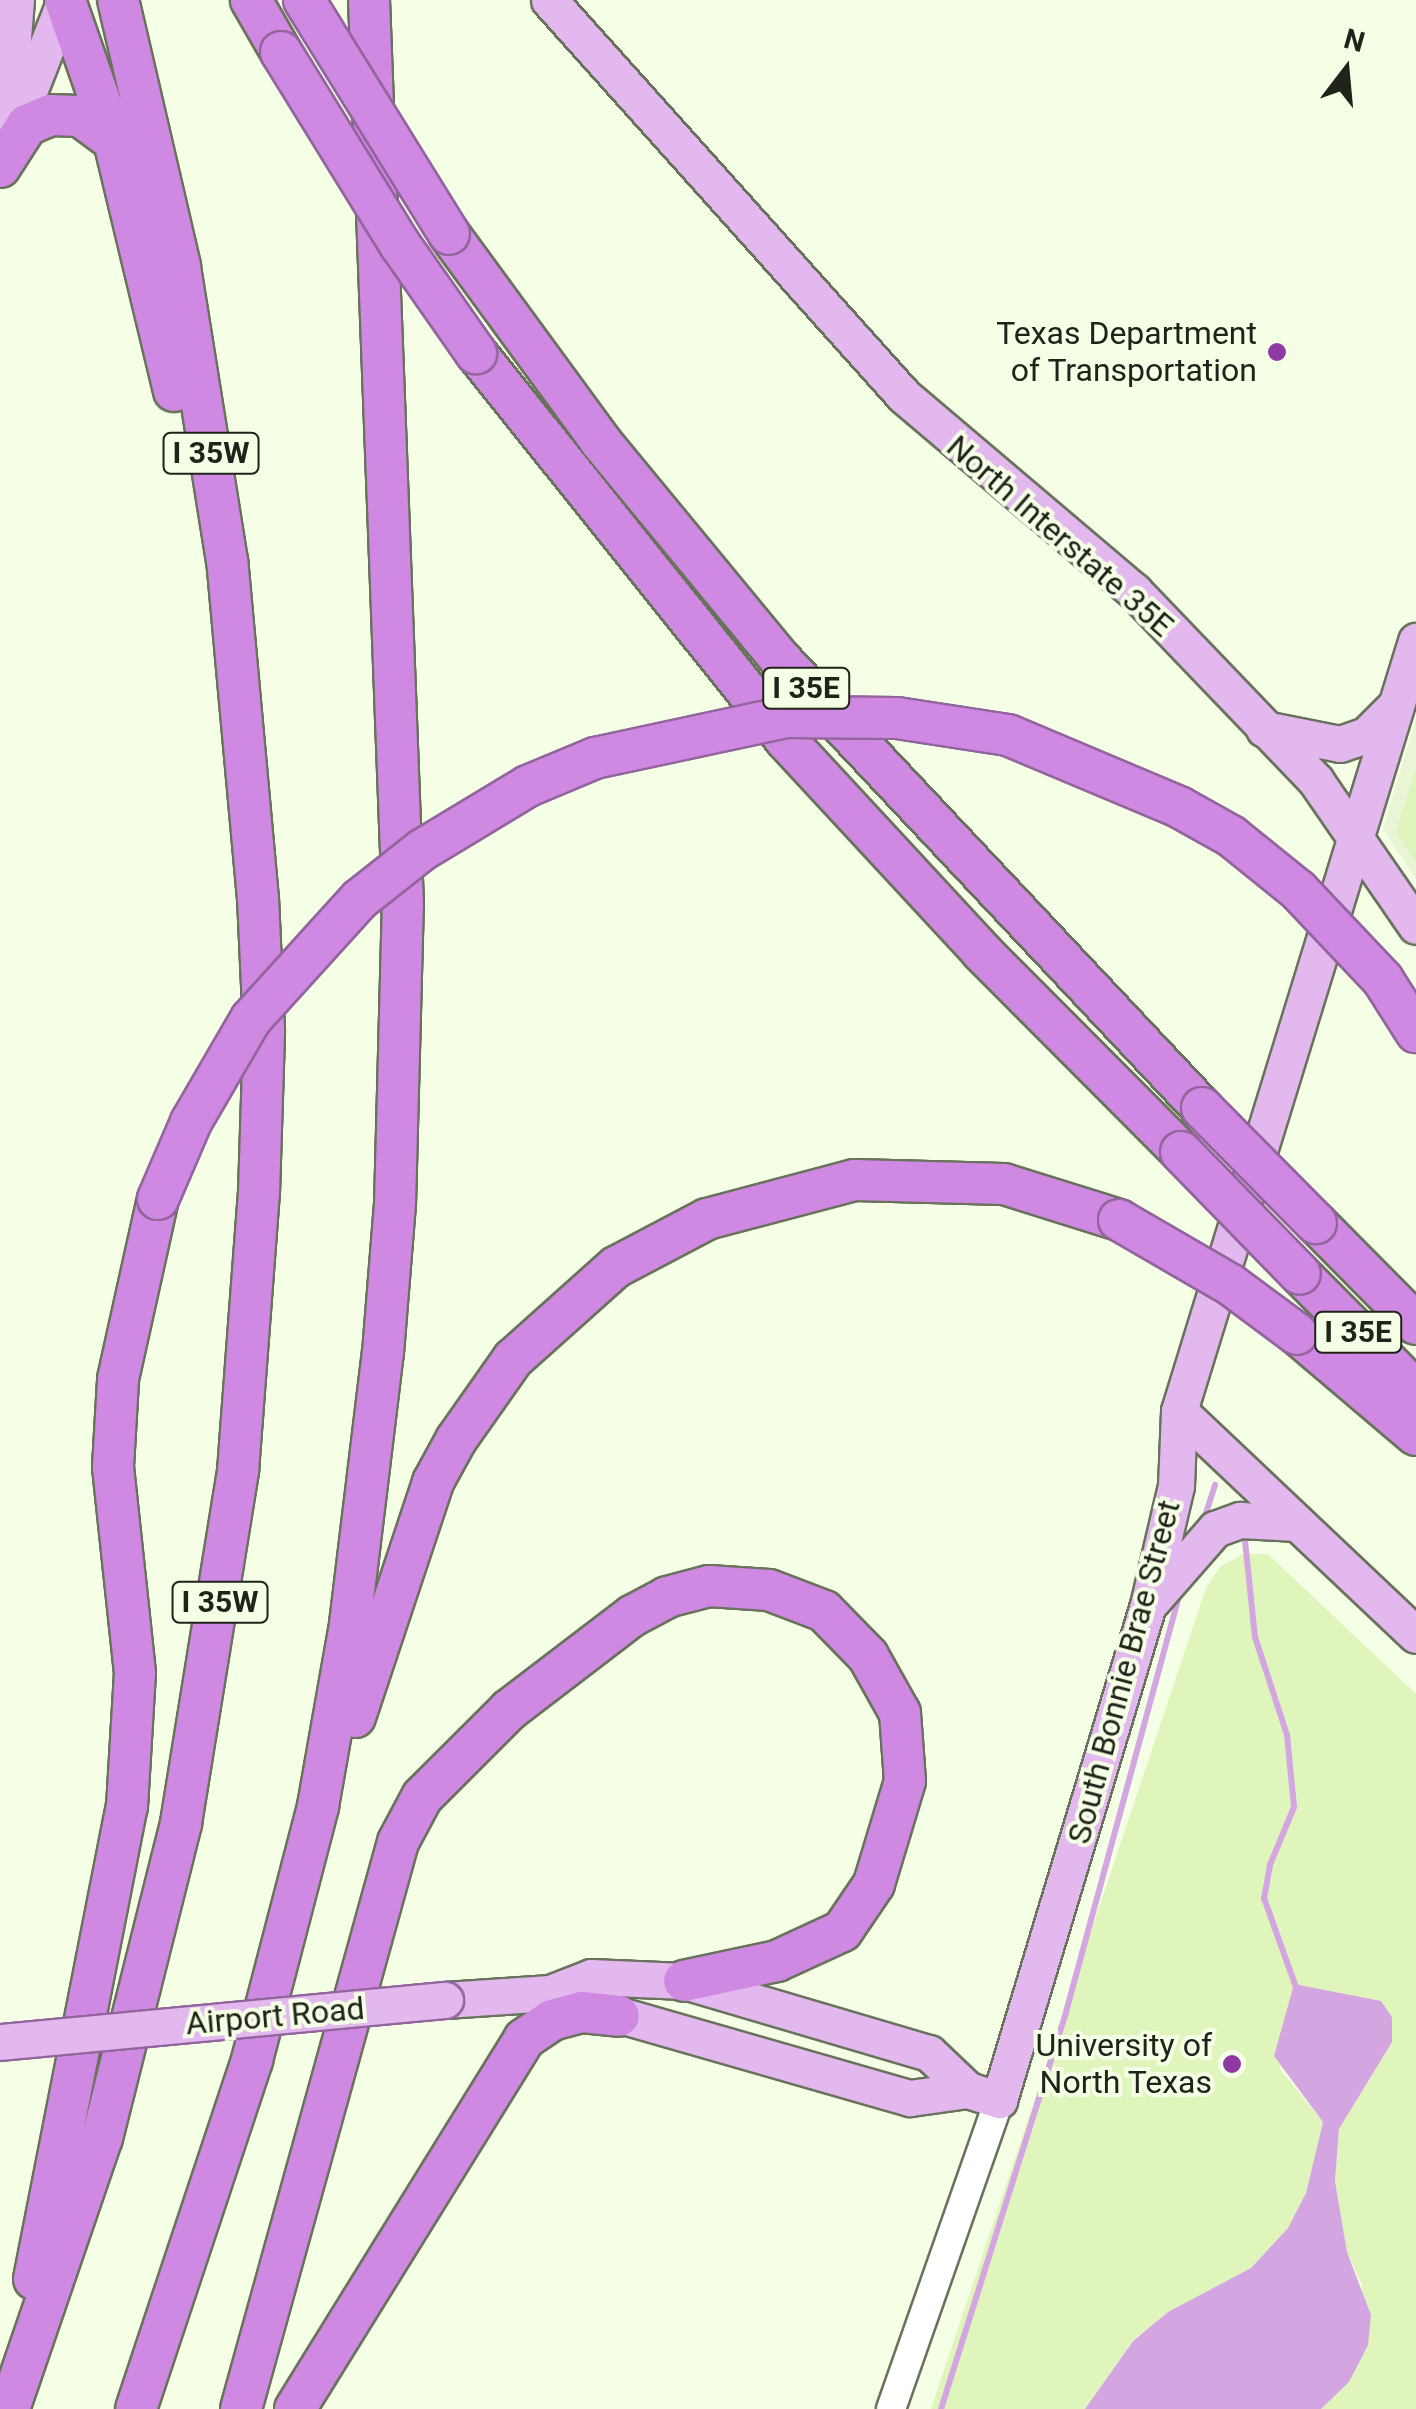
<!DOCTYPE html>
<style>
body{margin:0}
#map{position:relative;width:1416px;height:2409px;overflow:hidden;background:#f5ffe6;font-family:Roboto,sans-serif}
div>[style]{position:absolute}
.built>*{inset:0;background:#e9f5d5}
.green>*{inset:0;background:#e0f5bc}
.water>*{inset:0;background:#d4a6e1}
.stream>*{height:6px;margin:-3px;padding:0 3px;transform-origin:3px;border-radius:3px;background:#d4a6e1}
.roads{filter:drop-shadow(2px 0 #69725c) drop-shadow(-2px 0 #69725c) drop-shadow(0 2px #69725c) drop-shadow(0 -2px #69725c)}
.minor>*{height:28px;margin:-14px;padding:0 14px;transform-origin:14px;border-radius:14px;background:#fff}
.major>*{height:35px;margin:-17.5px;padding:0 17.5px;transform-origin:17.5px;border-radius:17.5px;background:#e3b8ee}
.highway>*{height:40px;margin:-20px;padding:0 20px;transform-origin:20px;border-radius:20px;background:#d089e3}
.bridges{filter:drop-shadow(2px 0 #92659d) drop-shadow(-2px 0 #92659d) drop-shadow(0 2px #92659d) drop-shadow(0 -2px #92659d)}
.major-bridge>*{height:35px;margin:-17.5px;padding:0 17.5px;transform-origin:17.5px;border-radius:17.5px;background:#e3b8ee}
.highway-bridge>*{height:40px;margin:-20px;padding:0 20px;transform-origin:20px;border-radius:20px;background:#d089e3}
.dots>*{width:28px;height:28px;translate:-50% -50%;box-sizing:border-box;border:5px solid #f5ffe6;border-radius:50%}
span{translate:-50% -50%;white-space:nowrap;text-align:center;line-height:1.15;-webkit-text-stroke:8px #f5ffe6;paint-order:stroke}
.shield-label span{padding:2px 8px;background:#f5ffe6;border:2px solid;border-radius:8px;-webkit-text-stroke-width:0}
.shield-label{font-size:30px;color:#20231a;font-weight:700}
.poi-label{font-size:32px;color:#20231a}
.right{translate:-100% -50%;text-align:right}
.street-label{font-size:32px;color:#20231a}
.north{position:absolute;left:1296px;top:20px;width:100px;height:100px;-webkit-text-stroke:8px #f5ffe6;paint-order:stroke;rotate:16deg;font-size:28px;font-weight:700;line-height:40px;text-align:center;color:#20231a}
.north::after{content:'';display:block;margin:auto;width:35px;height:45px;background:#20231a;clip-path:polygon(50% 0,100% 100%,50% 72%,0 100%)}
</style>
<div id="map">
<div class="built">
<div style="clip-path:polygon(1416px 719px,1416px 880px,1383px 829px)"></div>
</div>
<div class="green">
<div style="clip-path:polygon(1416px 769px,1416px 863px,1396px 831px)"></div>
<div style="clip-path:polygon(1243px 1554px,1268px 1554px,1416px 1694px,1416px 2409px,1321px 2409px,1349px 2382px,1362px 2285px,1347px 2252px,1335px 2181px,1339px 2129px,1392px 2042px,1392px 2018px,1381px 2001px,1279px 2068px,1323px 2122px,1306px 2193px,1288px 2228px,1251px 2268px,1168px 2312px,1133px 2340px,1085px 2409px,931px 2409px,1206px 1588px,1221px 1566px)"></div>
</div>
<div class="water">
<div style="clip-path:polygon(1294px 1984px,1381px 2001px,1392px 2017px,1392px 2042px,1339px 2129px,1335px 2181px,1347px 2252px,1371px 2315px,1368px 2345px,1349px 2382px,1321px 2409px,1085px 2409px,1133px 2341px,1168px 2312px,1251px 2268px,1288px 2228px,1306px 2193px,1323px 2122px,1274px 2056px)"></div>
</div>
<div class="stream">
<div style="left:1203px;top:1522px;width:39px;rotate:-72deg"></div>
<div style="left:1244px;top:1531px;width:107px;rotate:84.1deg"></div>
<div style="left:1255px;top:1637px;width:103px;rotate:71.9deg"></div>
<div style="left:1287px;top:1735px;width:72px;rotate:84.4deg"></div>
<div style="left:1294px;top:1807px;width:63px;rotate:112.5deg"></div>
<div style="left:1270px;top:1865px;width:34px;rotate:100deg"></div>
<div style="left:1264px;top:1898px;width:98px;rotate:70.3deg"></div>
<div style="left:941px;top:2409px;width:416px;rotate:-72.5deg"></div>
<div style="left:1066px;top:2012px;width:436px;rotate:-74.8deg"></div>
</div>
<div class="roads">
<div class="minor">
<div style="left:891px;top:2409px;width:327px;rotate:-70.7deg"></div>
</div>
<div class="major">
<div style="left:549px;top:0;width:532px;rotate:48.12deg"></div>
<div style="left:904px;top:396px;width:302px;rotate:40.3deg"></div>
<div style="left:1134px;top:591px;width:263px;rotate:46.2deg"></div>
<div style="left:1316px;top:781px;width:176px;rotate:55.4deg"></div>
<div style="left:7px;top:114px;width:114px;rotate:-85.5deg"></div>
<div style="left:6px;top:150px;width:161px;rotate:-68.5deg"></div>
<div style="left:1264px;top:729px;width:77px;rotate:11.2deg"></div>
<div style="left:1340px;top:744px;width:28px;rotate:-19deg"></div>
<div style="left:1366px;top:735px;width:42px;rotate:-45deg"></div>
<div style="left:1179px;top:1411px;width:326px;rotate:43.4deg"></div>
<div style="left:1152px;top:1601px;width:96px;rotate:-48.8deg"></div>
<div style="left:1215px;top:1529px;width:27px;rotate:-20deg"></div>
<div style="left:1240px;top:1520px;width:57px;rotate:3deg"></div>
<div style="left:445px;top:2000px;width:105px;rotate:-3.8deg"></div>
<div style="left:550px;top:1993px;width:44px;rotate:-21.3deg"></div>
<div style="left:591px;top:1977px;width:93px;rotate:2.5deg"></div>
<div style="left:684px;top:1981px;width:255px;rotate:16.4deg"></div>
<div style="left:929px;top:2053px;width:54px;rotate:43.5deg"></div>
<div style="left:968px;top:2090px;width:33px;rotate:18deg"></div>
<div style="left:999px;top:2100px;width:517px;rotate:-73.25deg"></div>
<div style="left:1148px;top:1605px;width:122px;rotate:-76.8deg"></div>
<div style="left:1176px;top:1486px;width:75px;rotate:-87.7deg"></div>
<div style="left:1179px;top:1411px;width:806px;rotate:-72.89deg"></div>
<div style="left:592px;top:2007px;width:331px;rotate:16deg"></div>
<div style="left:910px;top:2098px;width:59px;rotate:-7.9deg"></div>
</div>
<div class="highway">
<div style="left:65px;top:0;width:149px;rotate:70.8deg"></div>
<div style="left:114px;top:141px;width:257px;rotate:76.5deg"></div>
<div style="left:251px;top:0;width:60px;rotate:60deg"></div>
<div style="left:0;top:167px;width:50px;rotate:-57.3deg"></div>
<div style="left:27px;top:125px;width:25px;rotate:-23deg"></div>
<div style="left:50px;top:115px;width:30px;rotate:2deg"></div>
<div style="left:80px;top:116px;width:42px;rotate:36.3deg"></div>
<div style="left:449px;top:234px;width:258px;rotate:53.8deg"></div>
<div style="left:601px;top:442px;width:283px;rotate:50.5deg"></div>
<div style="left:781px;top:660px;width:615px;rotate:46.78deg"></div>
<div style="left:476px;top:353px;width:496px;rotate:51.3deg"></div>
<div style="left:786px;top:740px;width:289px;rotate:47.2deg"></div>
<div style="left:982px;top:952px;width:282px;rotate:45.1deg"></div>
<div style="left:1316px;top:1223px;width:142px;rotate:45.3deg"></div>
<div style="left:1300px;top:1274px;width:165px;rotate:45.2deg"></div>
<div style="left:1297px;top:1334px;width:156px;rotate:40.3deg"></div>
<div style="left:355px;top:1717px;width:248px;rotate:-71.6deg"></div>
<div style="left:433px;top:1482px;width:48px;rotate:-61.3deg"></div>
<div style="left:456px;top:1440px;width:99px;rotate:-54.9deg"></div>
<div style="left:513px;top:1359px;width:138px;rotate:-41.8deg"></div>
<div style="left:616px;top:1267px;width:103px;rotate:-27.8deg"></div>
<div style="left:707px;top:1219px;width:153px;rotate:-14.8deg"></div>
<div style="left:855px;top:1180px;width:149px;rotate:1.5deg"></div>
<div style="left:1004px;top:1184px;width:121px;rotate:17.4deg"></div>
<div style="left:34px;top:2279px;width:481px;rotate:-78.9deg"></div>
<div style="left:127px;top:1807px;width:134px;rotate:-86.6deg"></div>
<div style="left:135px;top:1673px;width:207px;rotate:-96.1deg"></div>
<div style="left:113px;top:1467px;width:88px;rotate:-86.7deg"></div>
<div style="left:118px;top:1379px;width:184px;rotate:-77.5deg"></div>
<div style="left:9px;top:2409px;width:287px;rotate:-71.1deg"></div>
<div style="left:102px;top:2138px;width:325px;rotate:-75.9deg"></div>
<div style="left:181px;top:1823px;width:357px;rotate:-80.8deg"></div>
<div style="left:238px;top:1471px;width:279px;rotate:-85.7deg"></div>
<div style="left:259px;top:1193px;width:163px;rotate:-88.2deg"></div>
<div style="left:264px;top:1030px;width:131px;rotate:-92.6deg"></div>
<div style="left:258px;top:899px;width:339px;rotate:-95.2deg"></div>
<div style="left:227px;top:561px;width:299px;rotate:-99.1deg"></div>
<div style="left:180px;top:266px;width:273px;rotate:-103.1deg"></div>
<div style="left:136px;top:2409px;width:368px;rotate:-71.6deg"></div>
<div style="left:252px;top:2060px;width:262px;rotate:-75.4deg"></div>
<div style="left:318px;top:1806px;width:185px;rotate:-80deg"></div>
<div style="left:350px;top:1624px;width:273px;rotate:-83.1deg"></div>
<div style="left:383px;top:1353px;width:148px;rotate:-85.4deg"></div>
<div style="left:395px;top:1205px;width:300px;rotate:-88.5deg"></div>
<div style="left:403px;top:905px;width:906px;rotate:-92.15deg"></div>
<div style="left:241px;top:2409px;width:588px;rotate:-74.52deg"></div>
<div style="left:398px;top:1842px;width:51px;rotate:-61.9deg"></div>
<div style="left:422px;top:1797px;width:123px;rotate:-45deg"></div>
<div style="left:509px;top:1710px;width:155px;rotate:-37.4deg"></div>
<div style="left:632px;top:1616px;width:40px;rotate:-28deg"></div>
<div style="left:667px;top:1597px;width:43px;rotate:-14.7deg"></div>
<div style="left:709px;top:1586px;width:60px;rotate:3.8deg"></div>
<div style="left:769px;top:1590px;width:59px;rotate:20.9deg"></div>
<div style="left:824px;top:1611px;width:63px;rotate:45.6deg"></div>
<div style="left:868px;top:1656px;width:65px;rotate:60.7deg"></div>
<div style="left:900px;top:1713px;width:68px;rotate:85.8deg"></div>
<div style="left:905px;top:1781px;width:108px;rotate:106.8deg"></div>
<div style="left:874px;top:1884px;width:57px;rotate:124.2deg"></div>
<div style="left:842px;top:1931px;width:72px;rotate:155.2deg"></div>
<div style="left:777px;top:1961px;width:95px;rotate:167.9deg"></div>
<div style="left:295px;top:2409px;width:435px;rotate:-58.2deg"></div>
<div style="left:524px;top:2039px;width:34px;rotate:-34deg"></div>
<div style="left:552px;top:2020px;width:31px;rotate:-15deg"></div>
<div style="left:582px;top:2012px;width:37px;rotate:6deg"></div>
</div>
</div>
<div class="bridges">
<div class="major-bridge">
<div style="left:0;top:2042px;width:447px;rotate:-5.4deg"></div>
</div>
<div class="highway-bridge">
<div style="left:304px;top:0;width:275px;rotate:58.2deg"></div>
<div style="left:281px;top:52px;width:228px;rotate:58.3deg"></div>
<div style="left:401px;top:246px;width:131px;rotate:55deg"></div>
<div style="left:1202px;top:1108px;width:162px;rotate:45.3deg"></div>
<div style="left:1181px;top:1152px;width:170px;rotate:45.7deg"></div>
<div style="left:158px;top:1199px;width:84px;rotate:-66.8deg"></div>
<div style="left:191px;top:1122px;width:119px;rotate:-59.8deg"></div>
<div style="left:251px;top:1019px;width:162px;rotate:-47.8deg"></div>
<div style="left:360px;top:899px;width:79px;rotate:-38.3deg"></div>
<div style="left:422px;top:850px;width:124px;rotate:-31.1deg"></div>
<div style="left:528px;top:786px;width:73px;rotate:-22.7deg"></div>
<div style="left:595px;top:758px;width:196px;rotate:-12.1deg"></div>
<div style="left:787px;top:717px;width:110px;rotate:0.5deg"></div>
<div style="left:897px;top:718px;width:112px;rotate:8.7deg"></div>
<div style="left:1008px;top:735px;width:186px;rotate:22.8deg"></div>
<div style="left:1179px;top:807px;width:60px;rotate:29.1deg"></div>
<div style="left:1231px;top:836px;width:86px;rotate:38.9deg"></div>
<div style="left:1298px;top:890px;width:124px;rotate:46.6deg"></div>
<div style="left:1383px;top:980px;width:62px;rotate:57.6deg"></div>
<div style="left:1119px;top:1220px;width:129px;rotate:30.1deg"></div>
<div style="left:1231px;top:1285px;width:82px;rotate:36.6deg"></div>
</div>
</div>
<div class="dots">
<div style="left:1277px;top:352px;background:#8f39a5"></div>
<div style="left:1232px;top:2064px;background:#8f39a5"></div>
</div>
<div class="shield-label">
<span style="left:211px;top:453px">I 35W</span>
<span style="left:806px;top:688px">I 35E</span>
<span style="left:1358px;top:1332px">I 35E</span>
<span style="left:220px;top:1602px">I 35W</span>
</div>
<div class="poi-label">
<span class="right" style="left:1257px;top:352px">Texas Department<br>of Transportation</span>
<span class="right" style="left:1212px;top:2064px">University of<br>North Texas</span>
</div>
<div class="street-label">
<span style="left:1060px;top:536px;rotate:41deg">North Interstate 35E</span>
<span style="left:1124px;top:1672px;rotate:-75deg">South Bonnie Brae Street</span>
<span style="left:275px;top:2016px;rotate:-5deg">Airport Road</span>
</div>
<div class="north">N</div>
</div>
